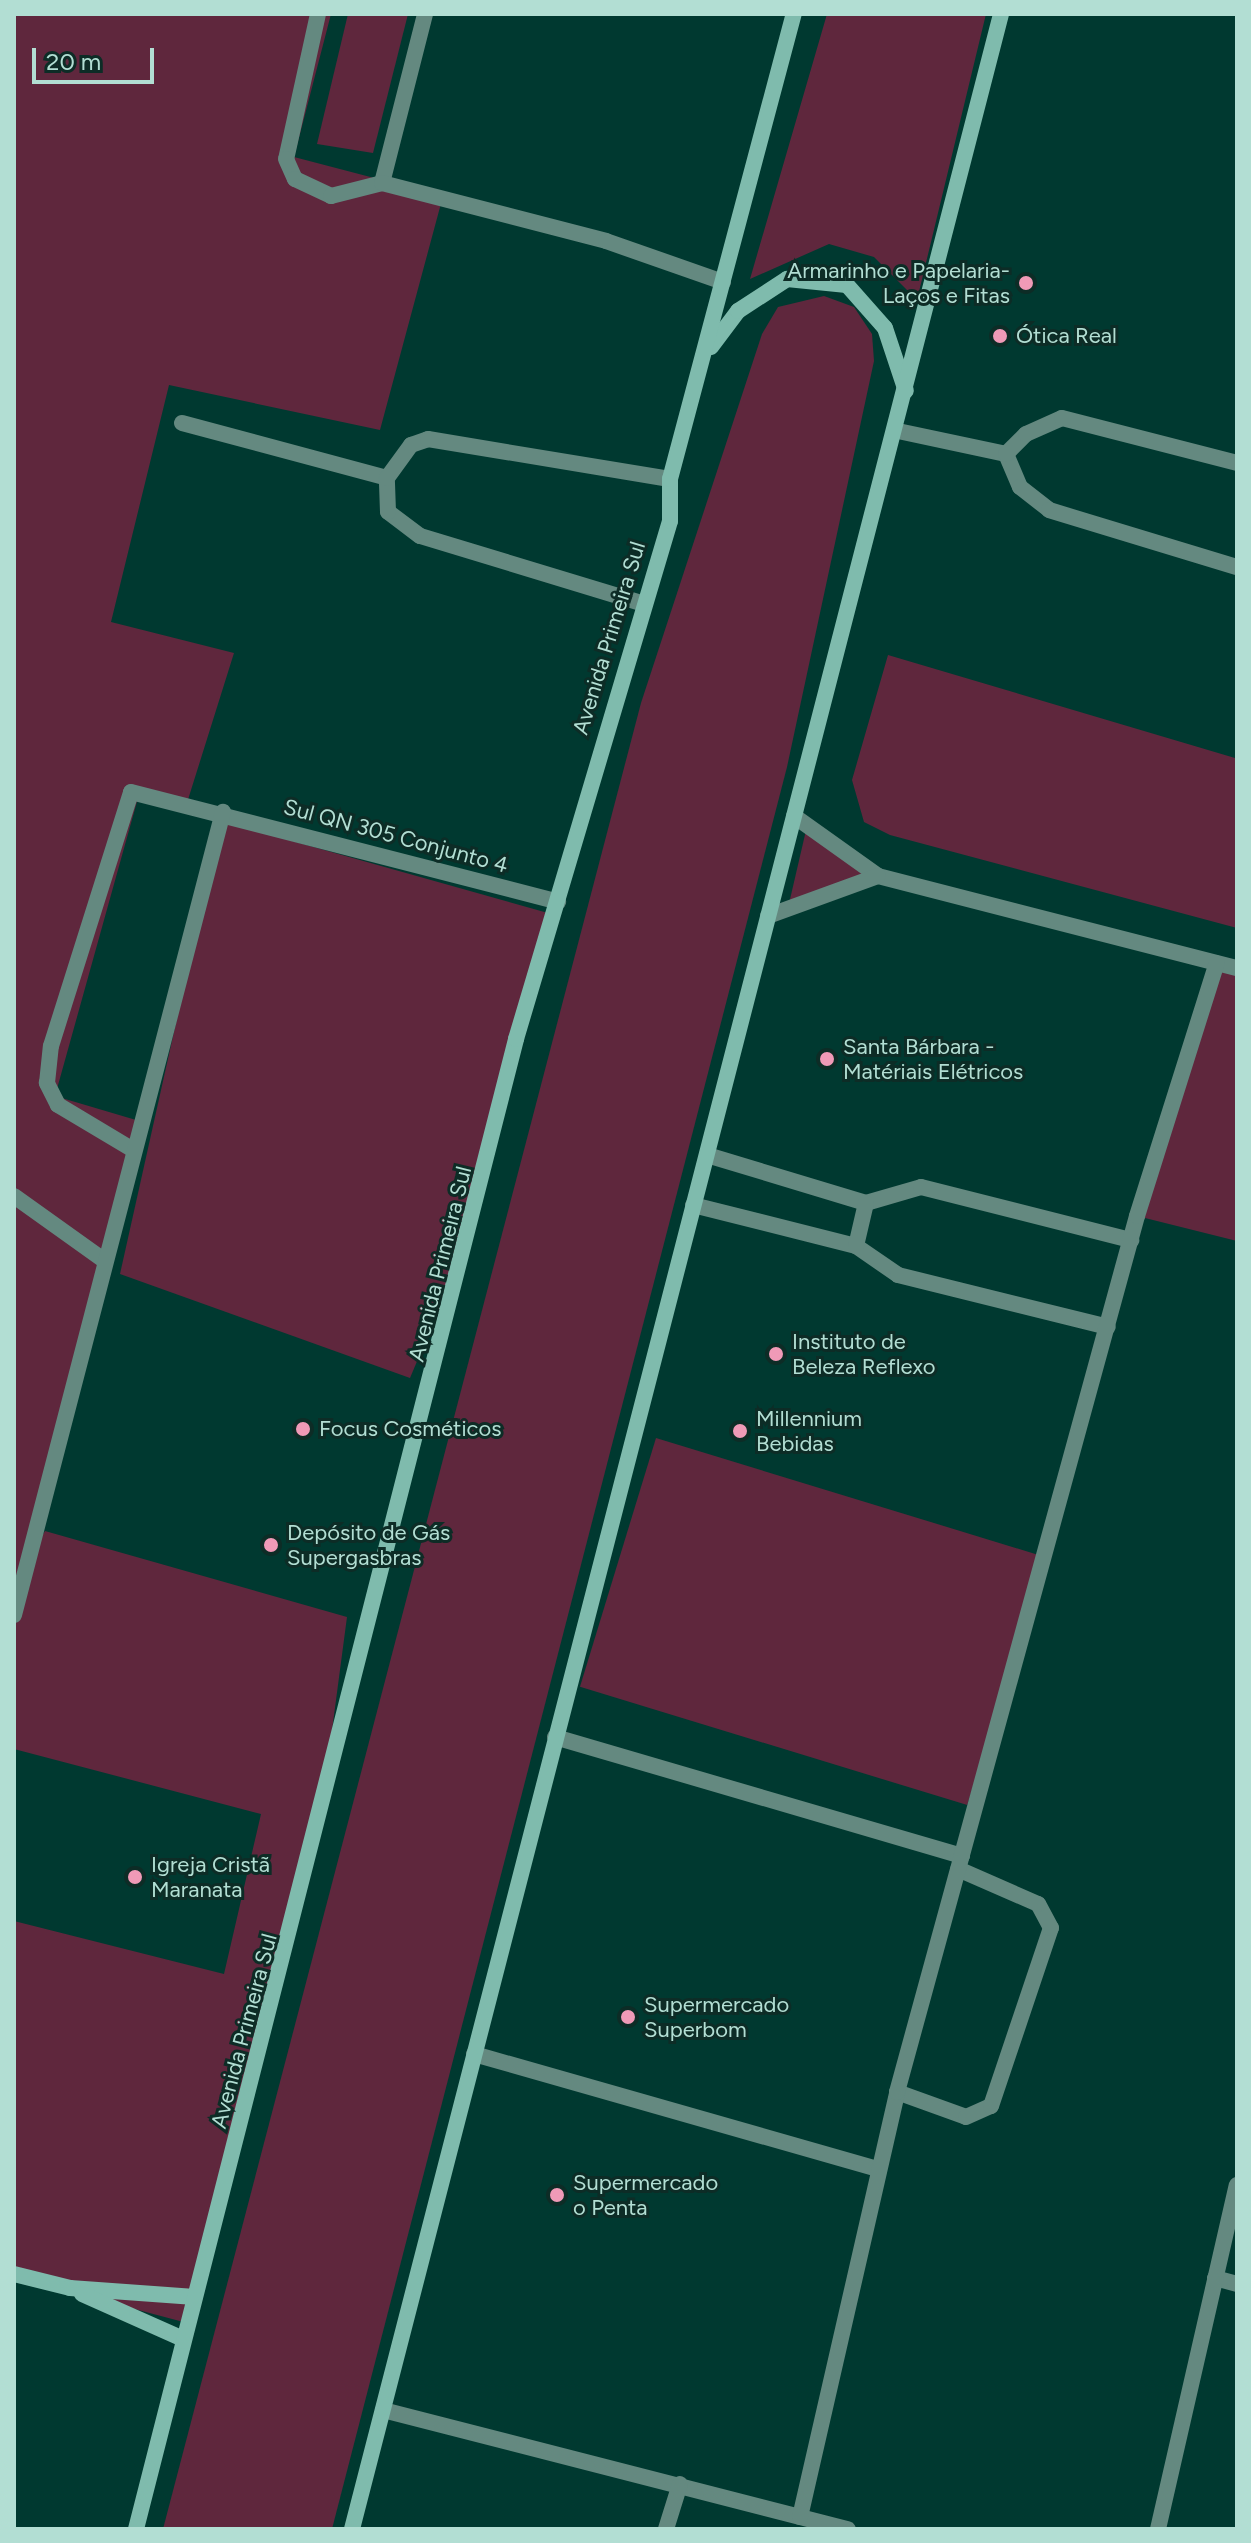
<!DOCTYPE html>
<meta charset="utf-8">
<style>
body{margin:0}
#map{position:relative;width:1251px;height:2543px;overflow:hidden;background:#003930;font-family:Figtree,sans-serif}
div>[style]{position:absolute}
.green>*{inset:0;background:#5f273d;transform-origin:0 0}
.lane>*{height:16px;margin:-8px;padding:0 8px;transform-origin:8px;border-radius:8px;background:#648980}
.street>*{height:16px;margin:-8px;padding:0 8px;transform-origin:8px;border-radius:8px;background:#648980}
.secondary>*{height:16px;margin:-8px;padding:0 8px;transform-origin:8px;border-radius:8px;background:#7fbbad}
.dots>*{width:22px;height:22px;translate:-50% -50%;box-sizing:border-box;border:4px solid #0d2c26;border-radius:50%}
span{translate:-50% -50%;white-space:nowrap;text-align:center;line-height:1.15;-webkit-text-stroke:6px #0d2c26;paint-order:stroke}
.poi-label{font-size:22px;color:#b2ded3}
.right{translate:-100% -50%;text-align:right}
.left{translate:0 -50%;text-align:left}
.street-label{font-size:22px;color:#b2ded3}
.frame{position:absolute;inset:0;border:16px solid #b2ded3;pointer-events:none}
.scale{position:absolute;left:32px;top:48px;width:122px;height:36px;box-sizing:border-box;border:4px solid #b2ded3;border-top:0;padding-left:10px;font-size:24px;line-height:28px;white-space:nowrap;color:#b2ded3;-webkit-text-stroke:6px #0d2c26;paint-order:stroke}
</style>
<div id="map">
<div class="green">
<div style="clip-path:polygon(14px 14px,331px 14px,294px 157px,443px 196px,380px 430px,169px 385px,111px 622px,234px 653px,186px 806px,138px 798px,55px 1096px,136px 1120px,29px 1558px,45px 1531px,347px 1617px,318px 1836px,191px 2324px,14px 2277px,14px 1921px,224px 1974px,261px 1814px,14px 1749px)"></div>
<div style="clip-path:polygon(348px 14px,408px 14px,373px 153px,317px 144px)"></div>
<div style="clip-path:polygon(827px 14px,986px 14px,917px 300px,874px 257px,829px 244px,750px 279px)"></div>
<div style="clip-path:polygon(824px 296px,854px 307px,872px 334px,874px 361px,787px 767px,332px 2529px,163px 2529px,641px 703px,762px 334px,778px 307px)"></div>
<div style="clip-path:polygon(888px 655px,1235px 758px,1237px 752px,1237px 928px,890px 835px,864px 822px,852px 780px)"></div>
<div style="clip-path:polygon(221px 821px,555px 915px,469px 1238px,410px 1378px,120px 1274px)"></div>
<div style="clip-path:polygon(807px 826px,873px 879px,788px 908px)"></div>
<div style="clip-path:polygon(1217px 963px,1237px 968px,1237px 1241px,1137px 1216px)"></div>
<div style="left:656px;top:1438px;width:405px;height:260px;rotate:17deg"></div>
</div>
<div class="lane">
<div style="left:182px;top:423px;width:212px;rotate:15deg"></div>
<div style="left:641px;top:603px;width:231px;rotate:-163.1deg"></div>
<div style="left:420px;top:536px;width:40px;rotate:-143deg"></div>
<div style="left:388px;top:512px;width:34px;rotate:-92deg"></div>
<div style="left:387px;top:478px;width:41px;rotate:-54deg"></div>
<div style="left:411px;top:445px;width:18px;rotate:-19deg"></div>
<div style="left:428px;top:439px;width:245px;rotate:9.4deg"></div>
<div style="left:14px;top:1196px;width:108px;rotate:35.6deg"></div>
</div>
<div class="street">
<div style="left:318px;top:14px;width:148px;rotate:102.4deg"></div>
<div style="left:286px;top:159px;width:22px;rotate:66deg"></div>
<div style="left:295px;top:179px;width:40px;rotate:25deg"></div>
<div style="left:331px;top:196px;width:53px;rotate:-14.3deg"></div>
<div style="left:382px;top:183px;width:174px;rotate:-75.7deg"></div>
<div style="left:382px;top:183px;width:231px;rotate:14.5deg"></div>
<div style="left:606px;top:241px;width:124px;rotate:19.3deg"></div>
<div style="left:898px;top:431px;width:110px;rotate:12deg"></div>
<div style="left:1006px;top:454px;width:36px;rotate:67deg"></div>
<div style="left:1020px;top:487px;width:37px;rotate:38deg"></div>
<div style="left:1049px;top:510px;width:196px;rotate:16.9deg"></div>
<div style="left:1006px;top:454px;width:28px;rotate:-45deg"></div>
<div style="left:1026px;top:434px;width:39px;rotate:-24deg"></div>
<div style="left:1062px;top:418px;width:181px;rotate:14.4deg"></div>
<div style="left:794px;top:816px;width:103px;rotate:35.5deg"></div>
<div style="left:878px;top:876px;width:371px;rotate:14.4deg"></div>
<div style="left:768px;top:916px;width:117px;rotate:-20deg"></div>
<div style="left:130px;top:1148px;width:84px;rotate:-149.2deg"></div>
<div style="left:58px;top:1105px;width:25px;rotate:-117deg"></div>
<div style="left:47px;top:1083px;width:37px;rotate:-84deg"></div>
<div style="left:51px;top:1046px;width:266px;rotate:-72.5deg"></div>
<div style="left:131px;top:792px;width:441px;rotate:14.4deg"></div>
<div style="left:707px;top:1155px;width:166px;rotate:16.8deg"></div>
<div style="left:866px;top:1203px;width:57px;rotate:-16.2deg"></div>
<div style="left:921px;top:1187px;width:217px;rotate:14.2deg"></div>
<div style="left:693px;top:1205px;width:168px;rotate:14.1deg"></div>
<div style="left:856px;top:1246px;width:51px;rotate:34.6deg"></div>
<div style="left:898px;top:1275px;width:216px;rotate:13.9deg"></div>
<div style="left:856px;top:1246px;width:44px;rotate:-76.9deg"></div>
<div style="left:14px;top:1615px;width:830px;rotate:-75.41deg"></div>
<div style="left:555px;top:1737px;width:424px;rotate:16.3deg"></div>
<div style="left:474px;top:2054px;width:421px;rotate:15.9deg"></div>
<div style="left:897px;top:2092px;width:73px;rotate:19.9deg"></div>
<div style="left:966px;top:2117px;width:27px;rotate:-24deg"></div>
<div style="left:991px;top:2106px;width:188px;rotate:-71.4deg"></div>
<div style="left:1051px;top:1928px;width:27px;rotate:-118deg"></div>
<div style="left:1038px;top:1904px;width:87px;rotate:-156.4deg"></div>
<div style="left:1215px;top:2278px;width:23px;rotate:15deg"></div>
<div style="left:383px;top:2410px;width:480px;rotate:14.4deg"></div>
<div style="left:800px;top:2517px;width:436px;rotate:-77.1deg"></div>
<div style="left:897px;top:2092px;width:908px;rotate:-74.68deg"></div>
<div style="left:1137px;top:1216px;width:265px;rotate:-72.5deg"></div>
<div style="left:666px;top:2529px;width:47px;rotate:-72.7deg"></div>
<div style="left:1158px;top:2529px;width:353px;rotate:-77.1deg"></div>
</div>
<div class="secondary">
<div style="left:711px;top:347px;width:45px;rotate:-53.1deg"></div>
<div style="left:738px;top:311px;width:59px;rotate:-33.1deg"></div>
<div style="left:787px;top:279px;width:60px;rotate:5.7deg"></div>
<div style="left:847px;top:285px;width:57px;rotate:48.5deg"></div>
<div style="left:885px;top:328px;width:66px;rotate:71.6deg"></div>
<div style="left:14px;top:2274px;width:58px;rotate:14deg"></div>
<div style="left:70px;top:2288px;width:125px;rotate:4.1deg"></div>
<div style="left:82px;top:2294px;width:111px;rotate:24deg"></div>
<div style="left:136px;top:2529px;width:1538px;rotate:-75.69deg"></div>
<div style="left:516px;top:1039px;width:540px;rotate:-73.44deg"></div>
<div style="left:670px;top:521px;width:42px;rotate:-90deg"></div>
<div style="left:670px;top:479px;width:481px;rotate:-75.1deg"></div>
<div style="left:352px;top:2529px;width:2597px;rotate:-75.53deg"></div>
</div>
<div class="dots">
<div style="left:1026px;top:283px;background:#f09ab7"></div>
<div style="left:1000px;top:336px;background:#f09ab7"></div>
<div style="left:827px;top:1059px;background:#f09ab7"></div>
<div style="left:776px;top:1354px;background:#f09ab7"></div>
<div style="left:303px;top:1429px;background:#f09ab7"></div>
<div style="left:740px;top:1431px;background:#f09ab7"></div>
<div style="left:271px;top:1545px;background:#f09ab7"></div>
<div style="left:135px;top:1877px;background:#f09ab7"></div>
<div style="left:628px;top:2017px;background:#f09ab7"></div>
<div style="left:557px;top:2195px;background:#f09ab7"></div>
</div>
<div class="poi-label">
<span class="right" style="left:1010px;top:283px">Armarinho e Papelaria-<br>Laços e Fitas</span>
<span class="left" style="left:1016px;top:336px">Ótica Real</span>
<span class="left" style="left:843px;top:1059px">Santa Bárbara -<br>Matériais Elétricos</span>
<span class="left" style="left:792px;top:1354px">Instituto de<br>Beleza Reflexo</span>
<span class="left" style="left:756px;top:1431px">Millennium<br>Bebidas</span>
<span class="left" style="left:319px;top:1429px">Focus Cosméticos</span>
<span class="left" style="left:287px;top:1545px">Depósito de Gás<br>Supergasbras</span>
<span class="left" style="left:151px;top:1877px">Igreja Cristã<br>Maranata</span>
<span class="left" style="left:644px;top:2017px">Supermercado<br>Superbom</span>
<span class="left" style="left:573px;top:2195px">Supermercado<br>o Penta</span>
</div>
<div class="street-label">
<span style="left:609px;top:638px;rotate:-73deg">Avenida Primeira Sul</span>
<span style="left:396px;top:836px;rotate:15deg">Sul QN 305 Conjunto 4</span>
<span style="left:440px;top:1264px;rotate:-76deg">Avenida Primeira Sul</span>
<span style="left:244px;top:2031px;rotate:-75deg">Avenida Primeira Sul</span>
</div>
<div class="frame"></div>
<div class="scale">20 m</div>
</div>
